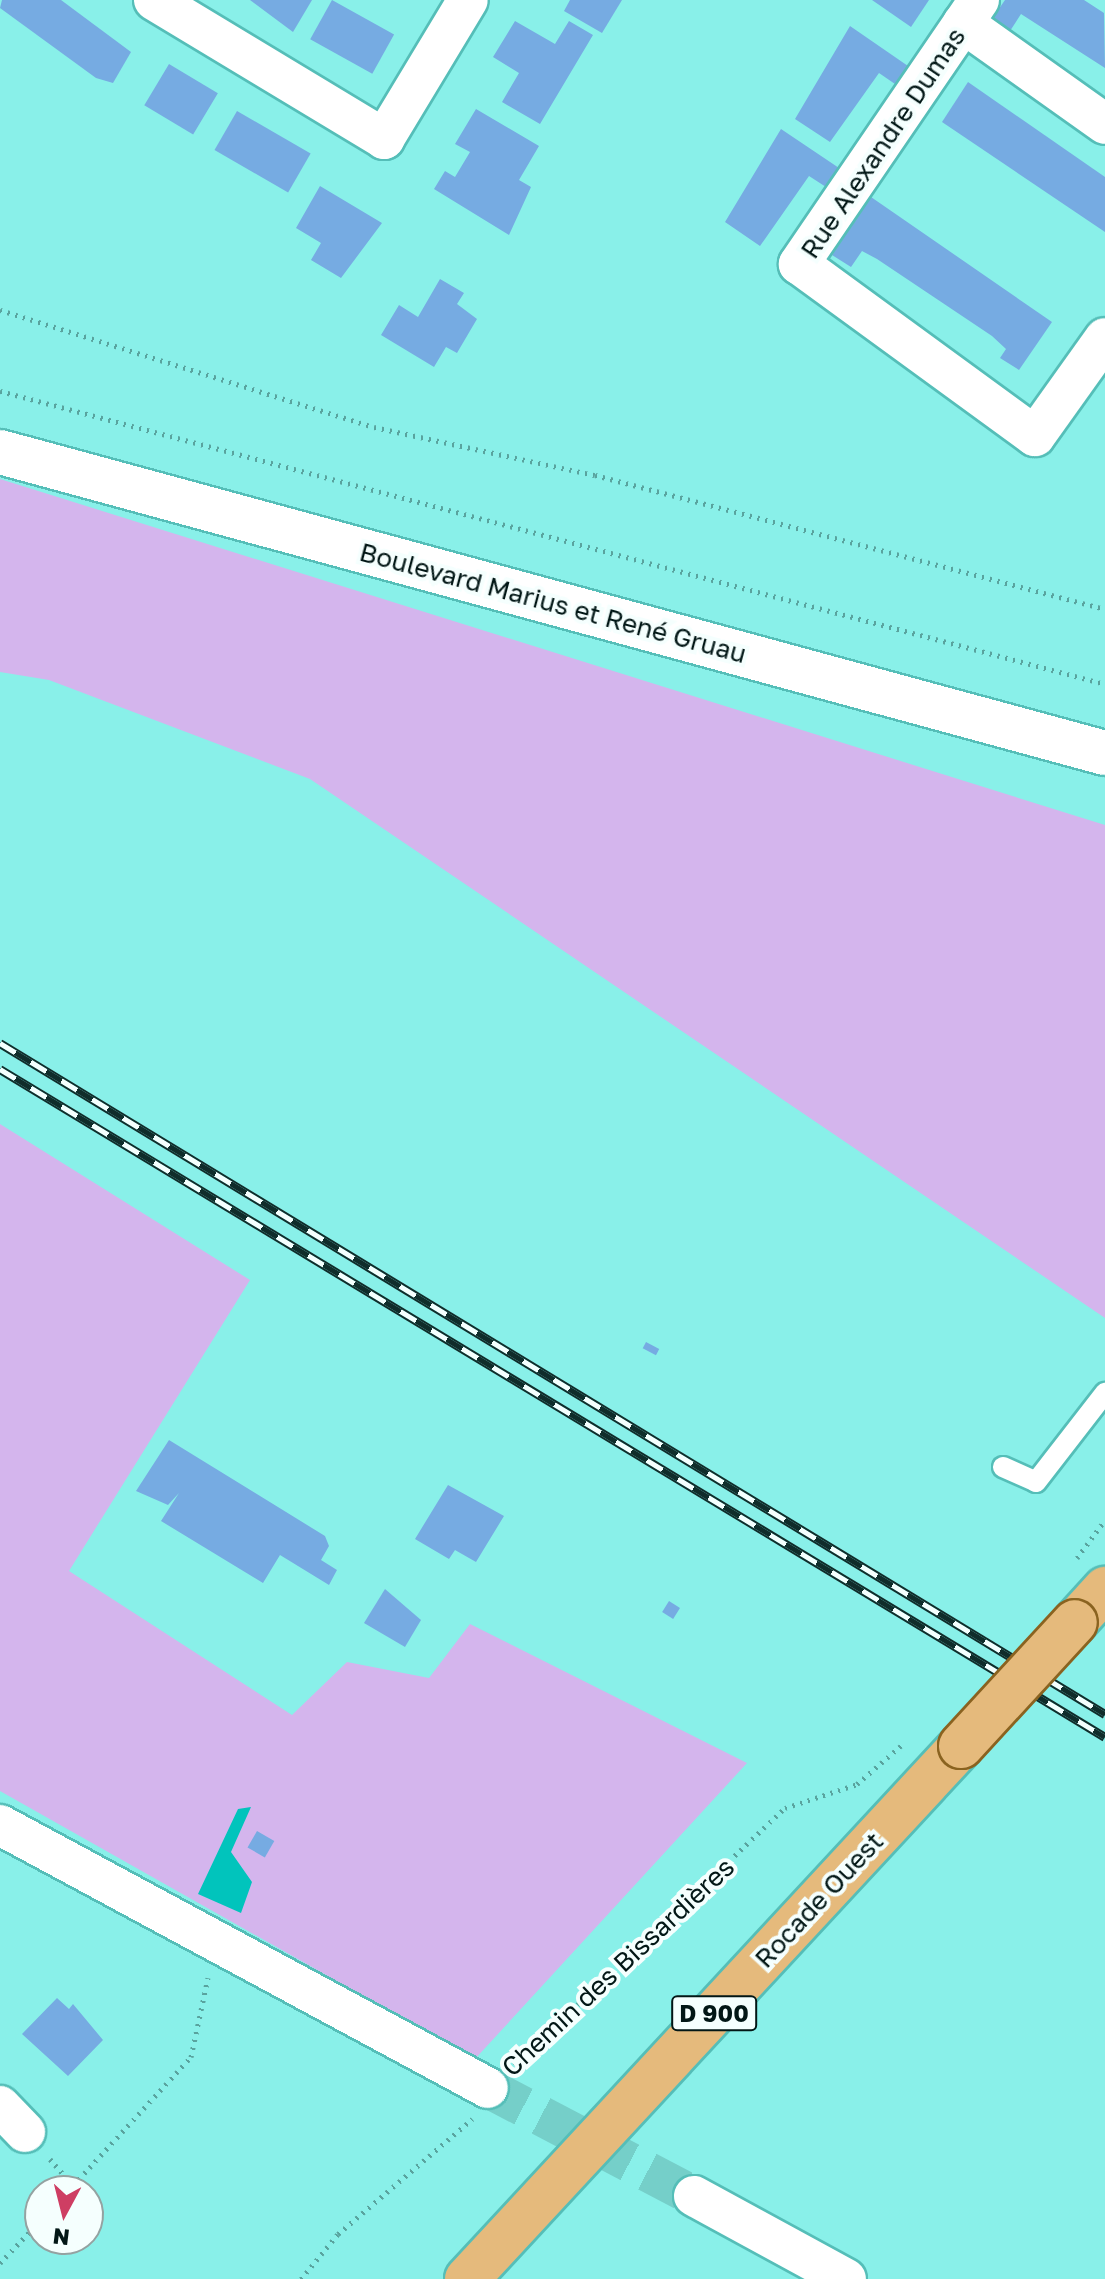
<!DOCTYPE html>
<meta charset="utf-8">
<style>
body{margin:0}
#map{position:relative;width:1105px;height:2279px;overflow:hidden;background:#89f0e9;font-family:"Golos Text",sans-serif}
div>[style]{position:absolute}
.green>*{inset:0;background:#d4b5ed}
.water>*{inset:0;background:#01c4bc}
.building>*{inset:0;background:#76abe2;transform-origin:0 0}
.street-tunnel>*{height:40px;margin-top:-20px;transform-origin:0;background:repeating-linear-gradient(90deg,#75cfc9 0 40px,transparent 0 60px)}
.path>*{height:5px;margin-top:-2.5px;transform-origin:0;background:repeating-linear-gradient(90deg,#59a39e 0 2px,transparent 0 8px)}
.roads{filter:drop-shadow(2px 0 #55beb8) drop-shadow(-2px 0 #55beb8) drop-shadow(0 2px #55beb8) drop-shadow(0 -2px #55beb8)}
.lane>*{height:20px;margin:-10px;padding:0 10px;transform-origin:10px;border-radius:10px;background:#fff}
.street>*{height:40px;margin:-20px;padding:0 20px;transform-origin:20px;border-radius:20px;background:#fff}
.secondary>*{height:44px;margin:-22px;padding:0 22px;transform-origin:22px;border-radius:22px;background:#fff}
.primary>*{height:44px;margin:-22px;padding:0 22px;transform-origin:22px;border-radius:22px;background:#e5ba7c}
.rail>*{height:9px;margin-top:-4.5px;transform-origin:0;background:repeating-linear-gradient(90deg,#f5fffe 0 18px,#102d2b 0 36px);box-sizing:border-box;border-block:2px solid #102d2b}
.bridges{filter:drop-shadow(2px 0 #8a6320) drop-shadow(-2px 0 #8a6320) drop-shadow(0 2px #8a6320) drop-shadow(0 -2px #8a6320)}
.primary-bridge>*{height:44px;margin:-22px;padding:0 22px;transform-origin:22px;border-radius:22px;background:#e5ba7c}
span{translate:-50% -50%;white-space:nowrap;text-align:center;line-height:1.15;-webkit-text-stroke:8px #f5fffe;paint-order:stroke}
.shield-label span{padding:2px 6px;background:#f5fffe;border:2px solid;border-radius:6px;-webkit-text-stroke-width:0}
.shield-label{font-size:24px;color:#021716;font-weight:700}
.street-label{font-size:26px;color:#021716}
.north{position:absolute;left:24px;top:2175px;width:80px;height:80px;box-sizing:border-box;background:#f5fffe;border:2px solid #94a2a1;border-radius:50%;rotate:187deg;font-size:22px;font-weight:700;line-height:32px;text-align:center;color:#021716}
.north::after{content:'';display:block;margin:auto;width:28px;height:36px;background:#ce3e63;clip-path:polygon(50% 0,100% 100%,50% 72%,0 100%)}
</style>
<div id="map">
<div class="green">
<div style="clip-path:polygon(0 479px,1105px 825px,1105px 1318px,310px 779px,49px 680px,0 672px)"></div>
<div style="clip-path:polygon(0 1124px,250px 1280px,69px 1571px,292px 1715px,347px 1662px,429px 1678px,470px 1624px,747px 1763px,475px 2059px,0 1791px)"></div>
</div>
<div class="water">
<div style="clip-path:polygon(251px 1807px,231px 1852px,252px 1882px,241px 1913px,198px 1894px,238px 1809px)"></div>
</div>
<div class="building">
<div style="clip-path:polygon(2px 0,61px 0,131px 52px,113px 83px,96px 78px,0 8px)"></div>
<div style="clip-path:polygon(250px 0,312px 0,293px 32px)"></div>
<div style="left:332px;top:0;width:71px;height:45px;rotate:29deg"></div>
<div style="clip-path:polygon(570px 0,622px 0,602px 33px,564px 11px)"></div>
<div style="clip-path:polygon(872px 0,929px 0,911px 27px)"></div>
<div style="clip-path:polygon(1005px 0,1084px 0,1104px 13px,1105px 68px,1021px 14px,1010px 31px,992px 19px)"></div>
<div style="clip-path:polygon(515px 21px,555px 44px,569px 21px,593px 35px,540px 124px,502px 102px,519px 73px,493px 57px)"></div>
<div style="clip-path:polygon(850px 26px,908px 66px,895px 84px,879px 73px,830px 142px,795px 119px)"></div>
<div style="left:169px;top:64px;width:57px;height:48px;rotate:31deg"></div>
<div style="clip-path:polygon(968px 82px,1105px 177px,1105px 232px,942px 122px)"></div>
<div style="clip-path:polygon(476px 109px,539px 146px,519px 180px,531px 187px,509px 235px,434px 189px,445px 171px,455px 177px,470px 152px,455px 144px)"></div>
<div style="left:237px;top:111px;width:85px;height:45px;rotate:30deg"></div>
<div style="clip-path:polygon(781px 129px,839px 168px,826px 187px,809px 176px,760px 246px,725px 222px)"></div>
<div style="clip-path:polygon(320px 186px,382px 223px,341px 278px,311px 260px,321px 243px,296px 228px)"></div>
<div style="clip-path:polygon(871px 197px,1052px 322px,1019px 370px,1000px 358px,1006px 349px,992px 336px,877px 259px,862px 251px,851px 267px,832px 255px)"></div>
<div style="clip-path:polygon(440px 279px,464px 293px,457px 304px,477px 319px,457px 353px,446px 347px,434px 367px,381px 335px,399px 305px,418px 317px)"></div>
<div style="left:646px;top:1342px;width:15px;height:7px;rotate:28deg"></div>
<div style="clip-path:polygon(169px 1440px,325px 1536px,329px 1546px,321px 1560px,337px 1570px,329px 1585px,280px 1555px,263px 1583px,161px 1521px,179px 1493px,168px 1505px,136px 1491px)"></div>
<div style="clip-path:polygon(448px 1485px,504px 1516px,476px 1562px,455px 1550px,449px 1559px,415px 1539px)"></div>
<div style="clip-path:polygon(385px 1589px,421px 1620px,405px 1647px,364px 1623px)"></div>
<div style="left:669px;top:1601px;width:13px;height:13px;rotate:32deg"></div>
<div style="left:257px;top:1831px;width:20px;height:19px;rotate:30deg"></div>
<div style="clip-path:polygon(57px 1998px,69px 2009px,73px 2004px,103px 2040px,68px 2076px,22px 2034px)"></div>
</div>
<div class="street-tunnel">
<div style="left:488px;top:2088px;width:233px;rotate:27.7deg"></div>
</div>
<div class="path">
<div style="left:0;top:310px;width:392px;rotate:17.4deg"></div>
<div style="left:374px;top:427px;width:226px;rotate:12.3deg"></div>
<div style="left:595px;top:475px;width:527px;rotate:14.72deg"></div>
<div style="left:0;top:391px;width:1143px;rotate:14.85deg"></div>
<div style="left:1077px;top:1558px;width:47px;rotate:-53.6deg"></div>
<div style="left:514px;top:2065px;width:373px;rotate:-43.5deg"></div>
<div style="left:785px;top:1808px;width:76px;rotate:-18.4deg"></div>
<div style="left:857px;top:1784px;width:61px;rotate:-41deg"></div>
<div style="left:50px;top:2159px;width:35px;rotate:49deg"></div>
<div style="left:68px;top:2191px;width:182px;rotate:-47.5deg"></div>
<div style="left:191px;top:2057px;width:81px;rotate:-77.9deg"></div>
<div style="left:0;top:2263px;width:58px;rotate:-46.4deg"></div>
<div style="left:301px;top:2279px;width:58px;rotate:-50.6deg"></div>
<div style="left:338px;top:2234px;width:177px;rotate:-40.6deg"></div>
</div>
<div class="roads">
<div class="lane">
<div style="left:1003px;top:1467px;width:36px;rotate:24deg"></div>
<div style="left:1036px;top:1482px;width:113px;rotate:-52.2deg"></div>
</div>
<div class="street">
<div style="left:154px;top:0;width:269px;rotate:31.1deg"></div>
<div style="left:384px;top:139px;width:162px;rotate:-58.9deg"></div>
<div style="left:979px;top:0;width:320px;rotate:124.3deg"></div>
<div style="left:799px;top:264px;width:292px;rotate:36.1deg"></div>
<div style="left:1035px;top:436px;width:120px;rotate:-54.5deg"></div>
<div style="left:963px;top:23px;width:174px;rotate:35.4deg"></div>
<div style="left:0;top:1825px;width:554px;rotate:28.32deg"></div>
<div style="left:0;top:2106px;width:36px;rotate:46deg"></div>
<div style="left:694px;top:2196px;width:173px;rotate:28.6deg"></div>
</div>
<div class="secondary">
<div style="left:0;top:452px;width:1145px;rotate:15.24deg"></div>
</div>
<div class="primary">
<div style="left:1075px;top:1622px;width:45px;rotate:-47.7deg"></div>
<div style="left:467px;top:2279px;width:727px;rotate:-47.17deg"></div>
</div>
</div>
<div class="rail">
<div style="left:0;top:1043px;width:1293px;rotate:31.27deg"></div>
<div style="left:0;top:1069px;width:1291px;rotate:31.15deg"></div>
</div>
<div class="bridges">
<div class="primary-bridge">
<div style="left:961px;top:1746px;width:168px;rotate:-47.4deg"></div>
</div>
</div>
<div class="shield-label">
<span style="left:714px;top:2013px">D 900</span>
</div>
<div class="street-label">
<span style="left:883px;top:143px;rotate:-56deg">Rue Alexandre Dumas</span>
<span style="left:553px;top:603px;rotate:15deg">Boulevard Marius et René Gruau</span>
<span style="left:819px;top:1900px;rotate:-47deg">Rocade Ouest</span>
<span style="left:618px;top:1967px;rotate:-43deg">Chemin des Bissardières</span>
</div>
<div class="north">N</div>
</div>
